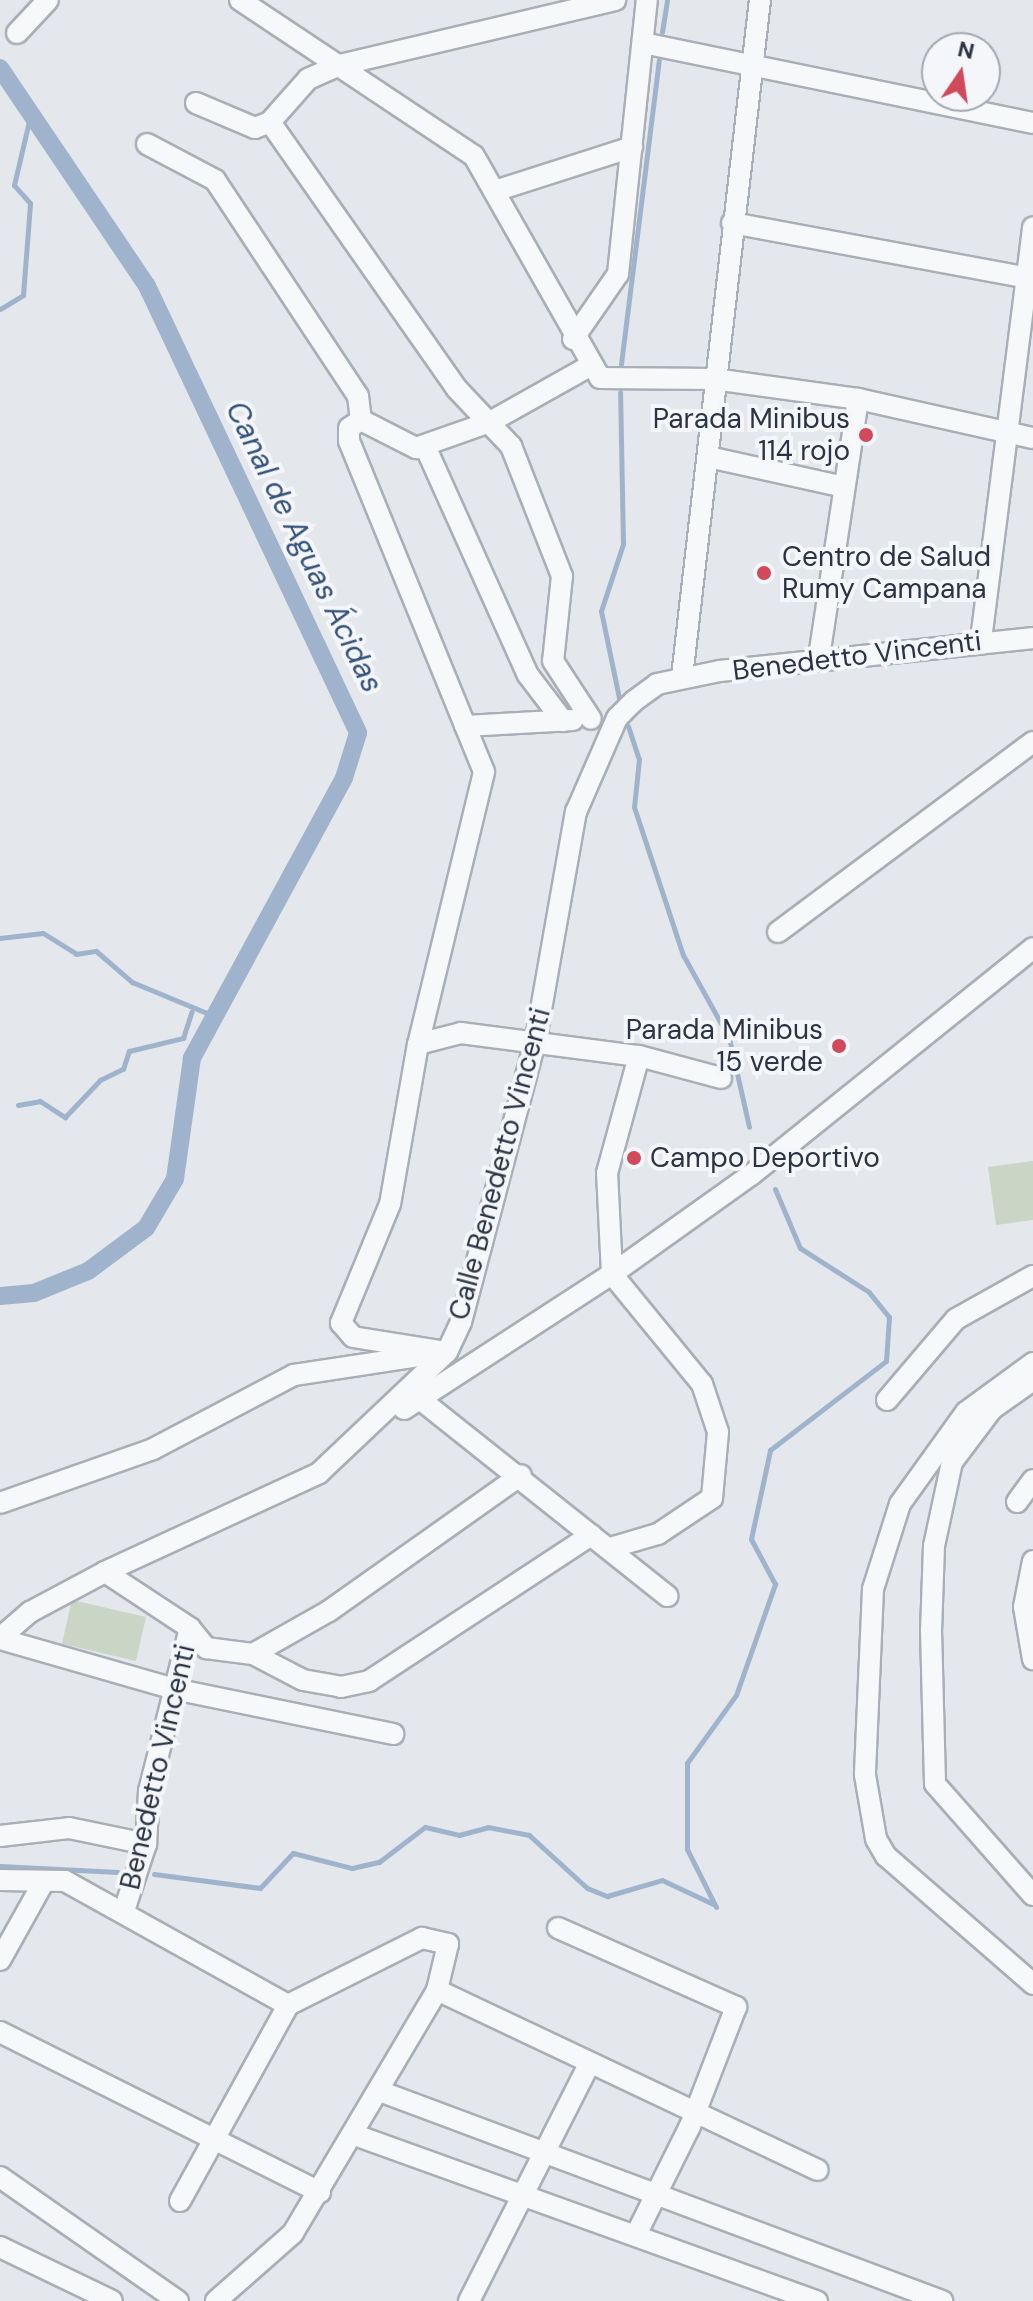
<!DOCTYPE html>
<meta charset="utf-8">
<style>
body{margin:0}
#map{position:relative;width:1033px;height:2301px;overflow:hidden;background:#e4e7ec;font-family:"DM Sans",sans-serif}
div>[style]{position:absolute}
.green>*{inset:0;background:#c9d6c5;transform-origin:0 0}
.stream>*{height:5px;margin:-2.5px;padding:0 2.5px;transform-origin:2.5px;border-radius:2.5px;background:#9fb4cc}
.canal>*{height:18px;margin:-9px;padding:0 9px;transform-origin:9px;border-radius:9px;background:#9fb4cc}
.roads{filter:drop-shadow(2px 0 #a9aeb7) drop-shadow(-2px 0 #a9aeb7) drop-shadow(0 2px #a9aeb7) drop-shadow(0 -2px #a9aeb7)}
.minor>*{height:20px;margin:-10px;padding:0 10px;transform-origin:10px;border-radius:10px;background:#f7f8fa}
.dots>*{width:22px;height:22px;translate:-50% -50%;box-sizing:border-box;border:4px solid #f4f6f9;border-radius:50%}
span{translate:-50% -50%;white-space:nowrap;text-align:center;line-height:1.15;-webkit-text-stroke:8px #f4f6f9;paint-order:stroke}
.poi-label{font-size:28px;color:#2b3445}
.right{translate:-100% -50%;text-align:right}
.left{translate:0 -50%;text-align:left}
.street-label{font-size:28px;color:#2b3445}
.water-label{font-size:30px;color:#34527a;font-style:italic}
.north{position:absolute;left:921px;top:32px;width:80px;height:80px;box-sizing:border-box;background:#f4f6f9;border:2px solid #a4a8b1;border-radius:50%;rotate:13deg;font-size:22px;font-weight:700;line-height:32px;text-align:center;color:#2b3445}
.north::after{content:'';display:block;margin:auto;width:28px;height:36px;background:#d1495b;clip-path:polygon(50% 0,100% 100%,50% 72%,0 100%)}
</style>
<div id="map">
<div class="green">
<div style="clip-path:polygon(1033px 1161px,1033px 1220px,996px 1225px,988px 1167px)"></div>
<div style="left:72px;top:1600px;width:76px;height:45px;rotate:13deg"></div>
</div>
<div class="stream">
<div style="left:662px;top:32px;width:32px;rotate:-81deg"></div>
<div style="left:0;top:309px;width:27px;rotate:-31deg"></div>
<div style="left:23px;top:295px;width:92px;rotate:-85.6deg"></div>
<div style="left:30px;top:203px;width:24px;rotate:-132deg"></div>
<div style="left:14px;top:185px;width:70px;rotate:-76.8deg"></div>
<div style="left:621px;top:364px;width:306px;rotate:-82.9deg"></div>
<div style="left:619px;top:698px;width:89px;rotate:-101.7deg"></div>
<div style="left:601px;top:611px;width:71px;rotate:-71.8deg"></div>
<div style="left:623px;top:544px;width:152px;rotate:-91.1deg"></div>
<div style="left:628px;top:726px;width:35px;rotate:72deg"></div>
<div style="left:639px;top:759px;width:48px;rotate:95.9deg"></div>
<div style="left:634px;top:807px;width:156px;rotate:71.7deg"></div>
<div style="left:683px;top:955px;width:95px;rotate:61deg"></div>
<div style="left:729px;top:1038px;width:91px;rotate:77.3deg"></div>
<div style="left:0;top:938px;width:43px;rotate:-6.6deg"></div>
<div style="left:43px;top:933px;width:39px;rotate:32deg"></div>
<div style="left:76px;top:954px;width:20px;rotate:-9deg"></div>
<div style="left:96px;top:951px;width:48px;rotate:40.7deg"></div>
<div style="left:132px;top:982px;width:89px;rotate:22.5deg"></div>
<div style="left:18px;top:1105px;width:22px;rotate:-10deg"></div>
<div style="left:40px;top:1101px;width:30px;rotate:33deg"></div>
<div style="left:65px;top:1117px;width:51px;rotate:-46.6deg"></div>
<div style="left:100px;top:1080px;width:25px;rotate:-26deg"></div>
<div style="left:123px;top:1069px;width:19px;rotate:-72deg"></div>
<div style="left:129px;top:1051px;width:56px;rotate:-13.5deg"></div>
<div style="left:183px;top:1038px;width:28px;rotate:-72deg"></div>
<div style="left:0;top:1866px;width:118px;rotate:2.9deg"></div>
<div style="left:154px;top:1874px;width:107px;rotate:7.5deg"></div>
<div style="left:260px;top:1888px;width:48px;rotate:-46.7deg"></div>
<div style="left:293px;top:1853px;width:61px;rotate:14.3deg"></div>
<div style="left:352px;top:1868px;width:28px;rotate:-13deg"></div>
<div style="left:379px;top:1862px;width:58px;rotate:-37.3deg"></div>
<div style="left:425px;top:1827px;width:35px;rotate:13deg"></div>
<div style="left:459px;top:1835px;width:30px;rotate:-15deg"></div>
<div style="left:488px;top:1827px;width:42px;rotate:11deg"></div>
<div style="left:529px;top:1835px;width:79px;rotate:42.4deg"></div>
<div style="left:587px;top:1888px;width:22px;rotate:22deg"></div>
<div style="left:607px;top:1896px;width:57px;rotate:-16.2deg"></div>
<div style="left:662px;top:1880px;width:56px;rotate:25.2deg"></div>
<div style="left:716px;top:1907px;width:65px;rotate:-116.6deg"></div>
<div style="left:687px;top:1849px;width:86px;rotate:-90deg"></div>
<div style="left:687px;top:1763px;width:84px;rotate:-54.2deg"></div>
<div style="left:736px;top:1695px;width:118px;rotate:-70.6deg"></div>
<div style="left:775px;top:1584px;width:51px;rotate:-118.1deg"></div>
<div style="left:751px;top:1539px;width:91px;rotate:-77.9deg"></div>
<div style="left:770px;top:1450px;width:146px;rotate:-37.5deg"></div>
<div style="left:886px;top:1361px;width:44px;rotate:-86.1deg"></div>
<div style="left:889px;top:1317px;width:32px;rotate:-129deg"></div>
<div style="left:869px;top:1292px;width:82px;rotate:-147.5deg"></div>
<div style="left:800px;top:1248px;width:64px;rotate:-113deg"></div>
</div>
<div class="canal">
<div style="left:0;top:68px;width:263px;rotate:56deg"></div>
<div style="left:147px;top:286px;width:494px;rotate:64.7deg"></div>
<div style="left:358px;top:733px;width:47px;rotate:107.3deg"></div>
<div style="left:344px;top:778px;width:319px;rotate:118.5deg"></div>
<div style="left:192px;top:1058px;width:122px;rotate:98deg"></div>
<div style="left:175px;top:1179px;width:57px;rotate:120.6deg"></div>
<div style="left:146px;top:1228px;width:72px;rotate:143.4deg"></div>
<div style="left:88px;top:1271px;width:58px;rotate:157.8deg"></div>
<div style="left:34px;top:1293px;width:34px;rotate:175deg"></div>
</div>
<div class="roads">
<div class="minor">
<div style="left:240px;top:0;width:281px;rotate:33.7deg"></div>
<div style="left:474px;top:156px;width:255px;rotate:60.4deg"></div>
<div style="left:600px;top:378px;width:114px;rotate:0.5deg"></div>
<div style="left:714px;top:379px;width:145px;rotate:7.9deg"></div>
<div style="left:858px;top:399px;width:179px;rotate:12.6deg"></div>
<div style="left:17px;top:33px;width:45px;rotate:-46.8deg"></div>
<div style="left:643px;top:43px;width:398px;rotate:11.6deg"></div>
<div style="left:196px;top:103px;width:64px;rotate:23deg"></div>
<div style="left:255px;top:128px;width:16px;rotate:-22deg"></div>
<div style="left:270px;top:122px;width:57px;rotate:-48.5deg"></div>
<div style="left:308px;top:79px;width:35px;rotate:-24deg"></div>
<div style="left:340px;top:65px;width:283px;rotate:-13.3deg"></div>
<div style="left:270px;top:122px;width:326px;rotate:55deg"></div>
<div style="left:457px;top:389px;width:79px;rotate:46.5deg"></div>
<div style="left:511px;top:446px;width:140px;rotate:68.6deg"></div>
<div style="left:562px;top:576px;width:85px;rotate:96deg"></div>
<div style="left:553px;top:661px;width:69px;rotate:56.8deg"></div>
<div style="left:147px;top:144px;width:77px;rotate:27.9deg"></div>
<div style="left:215px;top:180px;width:259px;rotate:56.5deg"></div>
<div style="left:358px;top:396px;width:24px;rotate:83deg"></div>
<div style="left:361px;top:420px;width:14px;rotate:146deg"></div>
<div style="left:349px;top:428px;width:13px;rotate:90deg"></div>
<div style="left:349px;top:441px;width:357px;rotate:67.8deg"></div>
<div style="left:484px;top:772px;width:280px;rotate:103.6deg"></div>
<div style="left:418px;top:1044px;width:162px;rotate:99.9deg"></div>
<div style="left:390px;top:1204px;width:129px;rotate:112.4deg"></div>
<div style="left:341px;top:1323px;width:18px;rotate:49deg"></div>
<div style="left:353px;top:1337px;width:95px;rotate:9.1deg"></div>
<div style="left:495px;top:191px;width:144px;rotate:-17.8deg"></div>
<div style="left:732px;top:223px;width:306px;rotate:10.5deg"></div>
<div style="left:573px;top:339px;width:79px;rotate:-55.3deg"></div>
<div style="left:618px;top:274px;width:276px;rotate:-84deg"></div>
<div style="left:361px;top:420px;width:62px;rotate:27deg"></div>
<div style="left:416px;top:448px;width:78px;rotate:-19.4deg"></div>
<div style="left:490px;top:422px;width:112px;rotate:-29.3deg"></div>
<div style="left:425px;top:446px;width:251px;rotate:65.8deg"></div>
<div style="left:528px;top:675px;width:58px;rotate:52.7deg"></div>
<div style="left:708px;top:457px;width:139px;rotate:12.4deg"></div>
<div style="left:981px;top:640px;width:416px;rotate:-82.8deg"></div>
<div style="left:819px;top:657px;width:261px;rotate:-81.4deg"></div>
<div style="left:682px;top:677px;width:681px;rotate:-83.43deg"></div>
<div style="left:465px;top:726px;width:108px;rotate:-3.2deg"></div>
<div style="left:778px;top:932px;width:318px;rotate:-36.7deg"></div>
<div style="left:418px;top:1044px;width:44px;rotate:-14.3deg"></div>
<div style="left:461px;top:1033px;width:179px;rotate:7.4deg"></div>
<div style="left:1033px;top:1363px;width:83px;rotate:143.8deg"></div>
<div style="left:966px;top:1412px;width:113px;rotate:125.7deg"></div>
<div style="left:900px;top:1504px;width:89px;rotate:107.6deg"></div>
<div style="left:873px;top:1589px;width:186px;rotate:92.5deg"></div>
<div style="left:865px;top:1775px;width:65px;rotate:80.2deg"></div>
<div style="left:876px;top:1839px;width:20px;rotate:60deg"></div>
<div style="left:886px;top:1856px;width:195px;rotate:41deg"></div>
<div style="left:1033px;top:1380px;width:50px;rotate:144.7deg"></div>
<div style="left:992px;top:1409px;width:66px;rotate:127deg"></div>
<div style="left:952px;top:1462px;width:86px;rotate:102.1deg"></div>
<div style="left:934px;top:1546px;width:84px;rotate:92deg"></div>
<div style="left:931px;top:1630px;width:154px;rotate:88.5deg"></div>
<div style="left:935px;top:1784px;width:148px;rotate:48.6deg"></div>
<div style="left:421px;top:1400px;width:315px;rotate:38.5deg"></div>
<div style="left:887px;top:1400px;width:106px;rotate:-49.6deg"></div>
<div style="left:956px;top:1319px;width:88px;rotate:-29.2deg"></div>
<div style="left:404px;top:1409px;width:248px;rotate:-33deg"></div>
<div style="left:612px;top:1274px;width:101px;rotate:-92.8deg"></div>
<div style="left:607px;top:1173px;width:121px;rotate:-74.7deg"></div>
<div style="left:639px;top:1056px;width:85px;rotate:15deg"></div>
<div style="left:1017px;top:1502px;width:27px;rotate:-54deg"></div>
<div style="left:0;top:1503px;width:162px;rotate:-19.4deg"></div>
<div style="left:153px;top:1449px;width:159px;rotate:-27.7deg"></div>
<div style="left:294px;top:1375px;width:134px;rotate:-8.6deg"></div>
<div style="left:610px;top:1548px;width:50px;rotate:-16.3deg"></div>
<div style="left:658px;top:1534px;width:65px;rotate:-33.7deg"></div>
<div style="left:712px;top:1498px;width:66px;rotate:-84.8deg"></div>
<div style="left:718px;top:1432px;width:51px;rotate:-108.4deg"></div>
<div style="left:702px;top:1384px;width:142px;rotate:-129.3deg"></div>
<div style="left:612px;top:1274px;width:171px;rotate:-35.5deg"></div>
<div style="left:751px;top:1175px;width:362px;rotate:-38.8deg"></div>
<div style="left:1033px;top:1561px;width:47px;rotate:101.1deg"></div>
<div style="left:1024px;top:1607px;width:53px;rotate:80.2deg"></div>
<div style="left:105px;top:1572px;width:102px;rotate:33.4deg"></div>
<div style="left:190px;top:1628px;width:168px;rotate:104.1deg"></div>
<div style="left:149px;top:1791px;width:53px;rotate:93.2deg"></div>
<div style="left:146px;top:1844px;width:71px;rotate:108.2deg"></div>
<div style="left:190px;top:1628px;width:26px;rotate:51deg"></div>
<div style="left:206px;top:1648px;width:47px;rotate:7.3deg"></div>
<div style="left:253px;top:1654px;width:87px;rotate:-29.5deg"></div>
<div style="left:329px;top:1611px;width:235px;rotate:-35.3deg"></div>
<div style="left:0;top:1638px;width:40px;rotate:-41deg"></div>
<div style="left:30px;top:1612px;width:85px;rotate:-28.1deg"></div>
<div style="left:105px;top:1572px;width:236px;rotate:-24.8deg"></div>
<div style="left:319px;top:1473px;width:176px;rotate:-43.4deg"></div>
<div style="left:447px;top:1352px;width:33px;rotate:-65deg"></div>
<div style="left:461px;top:1322px;width:294px;rotate:-75.2deg"></div>
<div style="left:536px;top:1038px;width:230px;rotate:-80deg"></div>
<div style="left:576px;top:812px;width:103px;rotate:-66.4deg"></div>
<div style="left:617px;top:718px;width:24px;rotate:-45deg"></div>
<div style="left:634px;top:701px;width:29px;rotate:-36deg"></div>
<div style="left:657px;top:684px;width:64px;rotate:-11.7deg"></div>
<div style="left:720px;top:671px;width:315px;rotate:-6deg"></div>
<div style="left:0;top:1639px;width:181px;rotate:16deg"></div>
<div style="left:174px;top:1689px;width:224px;rotate:11.6deg"></div>
<div style="left:253px;top:1654px;width:56px;rotate:27.5deg"></div>
<div style="left:303px;top:1680px;width:39px;rotate:10deg"></div>
<div style="left:341px;top:1687px;width:29px;rotate:-12deg"></div>
<div style="left:369px;top:1681px;width:266px;rotate:-33.3deg"></div>
<div style="left:0;top:1836px;width:69px;rotate:-6.6deg"></div>
<div style="left:69px;top:1828px;width:79px;rotate:11.7deg"></div>
<div style="left:0;top:1880px;width:65px;rotate:0.9deg"></div>
<div style="left:65px;top:1881px;width:255px;rotate:29.1deg"></div>
<div style="left:288px;top:2005px;width:150px;rotate:-26.6deg"></div>
<div style="left:422px;top:1938px;width:27px;rotate:13deg"></div>
<div style="left:448px;top:1944px;width:47px;rotate:103.4deg"></div>
<div style="left:558px;top:1928px;width:195px;rotate:23.9deg"></div>
<div style="left:736px;top:2007px;width:128px;rotate:111.1deg"></div>
<div style="left:690px;top:2126px;width:122px;rotate:116.4deg"></div>
<div style="left:0;top:1960px;width:88px;rotate:-60.8deg"></div>
<div style="left:0;top:2032px;width:358px;rotate:26.6deg"></div>
<div style="left:382px;top:2092px;width:598px;rotate:20.47deg"></div>
<div style="left:355px;top:2135px;width:491px;rotate:19.8deg"></div>
<div style="left:0;top:2177px;width:217px;rotate:34.9deg"></div>
<div style="left:180px;top:2201px;width:224px;rotate:-61.1deg"></div>
<div style="left:0;top:2247px;width:124px;rotate:25.7deg"></div>
<div style="left:216px;top:2301px;width:103px;rotate:-41.4deg"></div>
<div style="left:293px;top:2233px;width:282px;rotate:-59.3deg"></div>
<div style="left:437px;top:1990px;width:421px;rotate:25.3deg"></div>
<div style="left:469px;top:2301px;width:266px;rotate:-63.1deg"></div>
</div>
</div>
<div class="dots">
<div style="left:866px;top:435px;background:#d1495b"></div>
<div style="left:764px;top:573px;background:#d1495b"></div>
<div style="left:839px;top:1046px;background:#d1495b"></div>
<div style="left:634px;top:1158px;background:#d1495b"></div>
</div>
<div class="poi-label">
<span class="right" style="left:850px;top:435px">Parada Minibus<br>114 rojo</span>
<span class="left" style="left:782px;top:573px">Centro de Salud<br>Rumy Campana</span>
<span class="right" style="left:823px;top:1046px">Parada Minibus<br>15 verde</span>
<span class="left" style="left:650px;top:1158px">Campo Deportivo</span>
</div>
<div class="street-label">
<span style="left:857px;top:656px;rotate:-7deg">Benedetto Vincenti</span>
<span style="left:500px;top:1164px;rotate:-75deg">Calle Benedetto Vincenti</span>
<span style="left:158px;top:1767px;rotate:-77deg">Benedetto Vincenti</span>
</div>
<div class="water-label">
<span style="left:304px;top:547px;rotate:64deg">Canal de Aguas Ácidas</span>
</div>
<div class="north">N</div>
</div>
